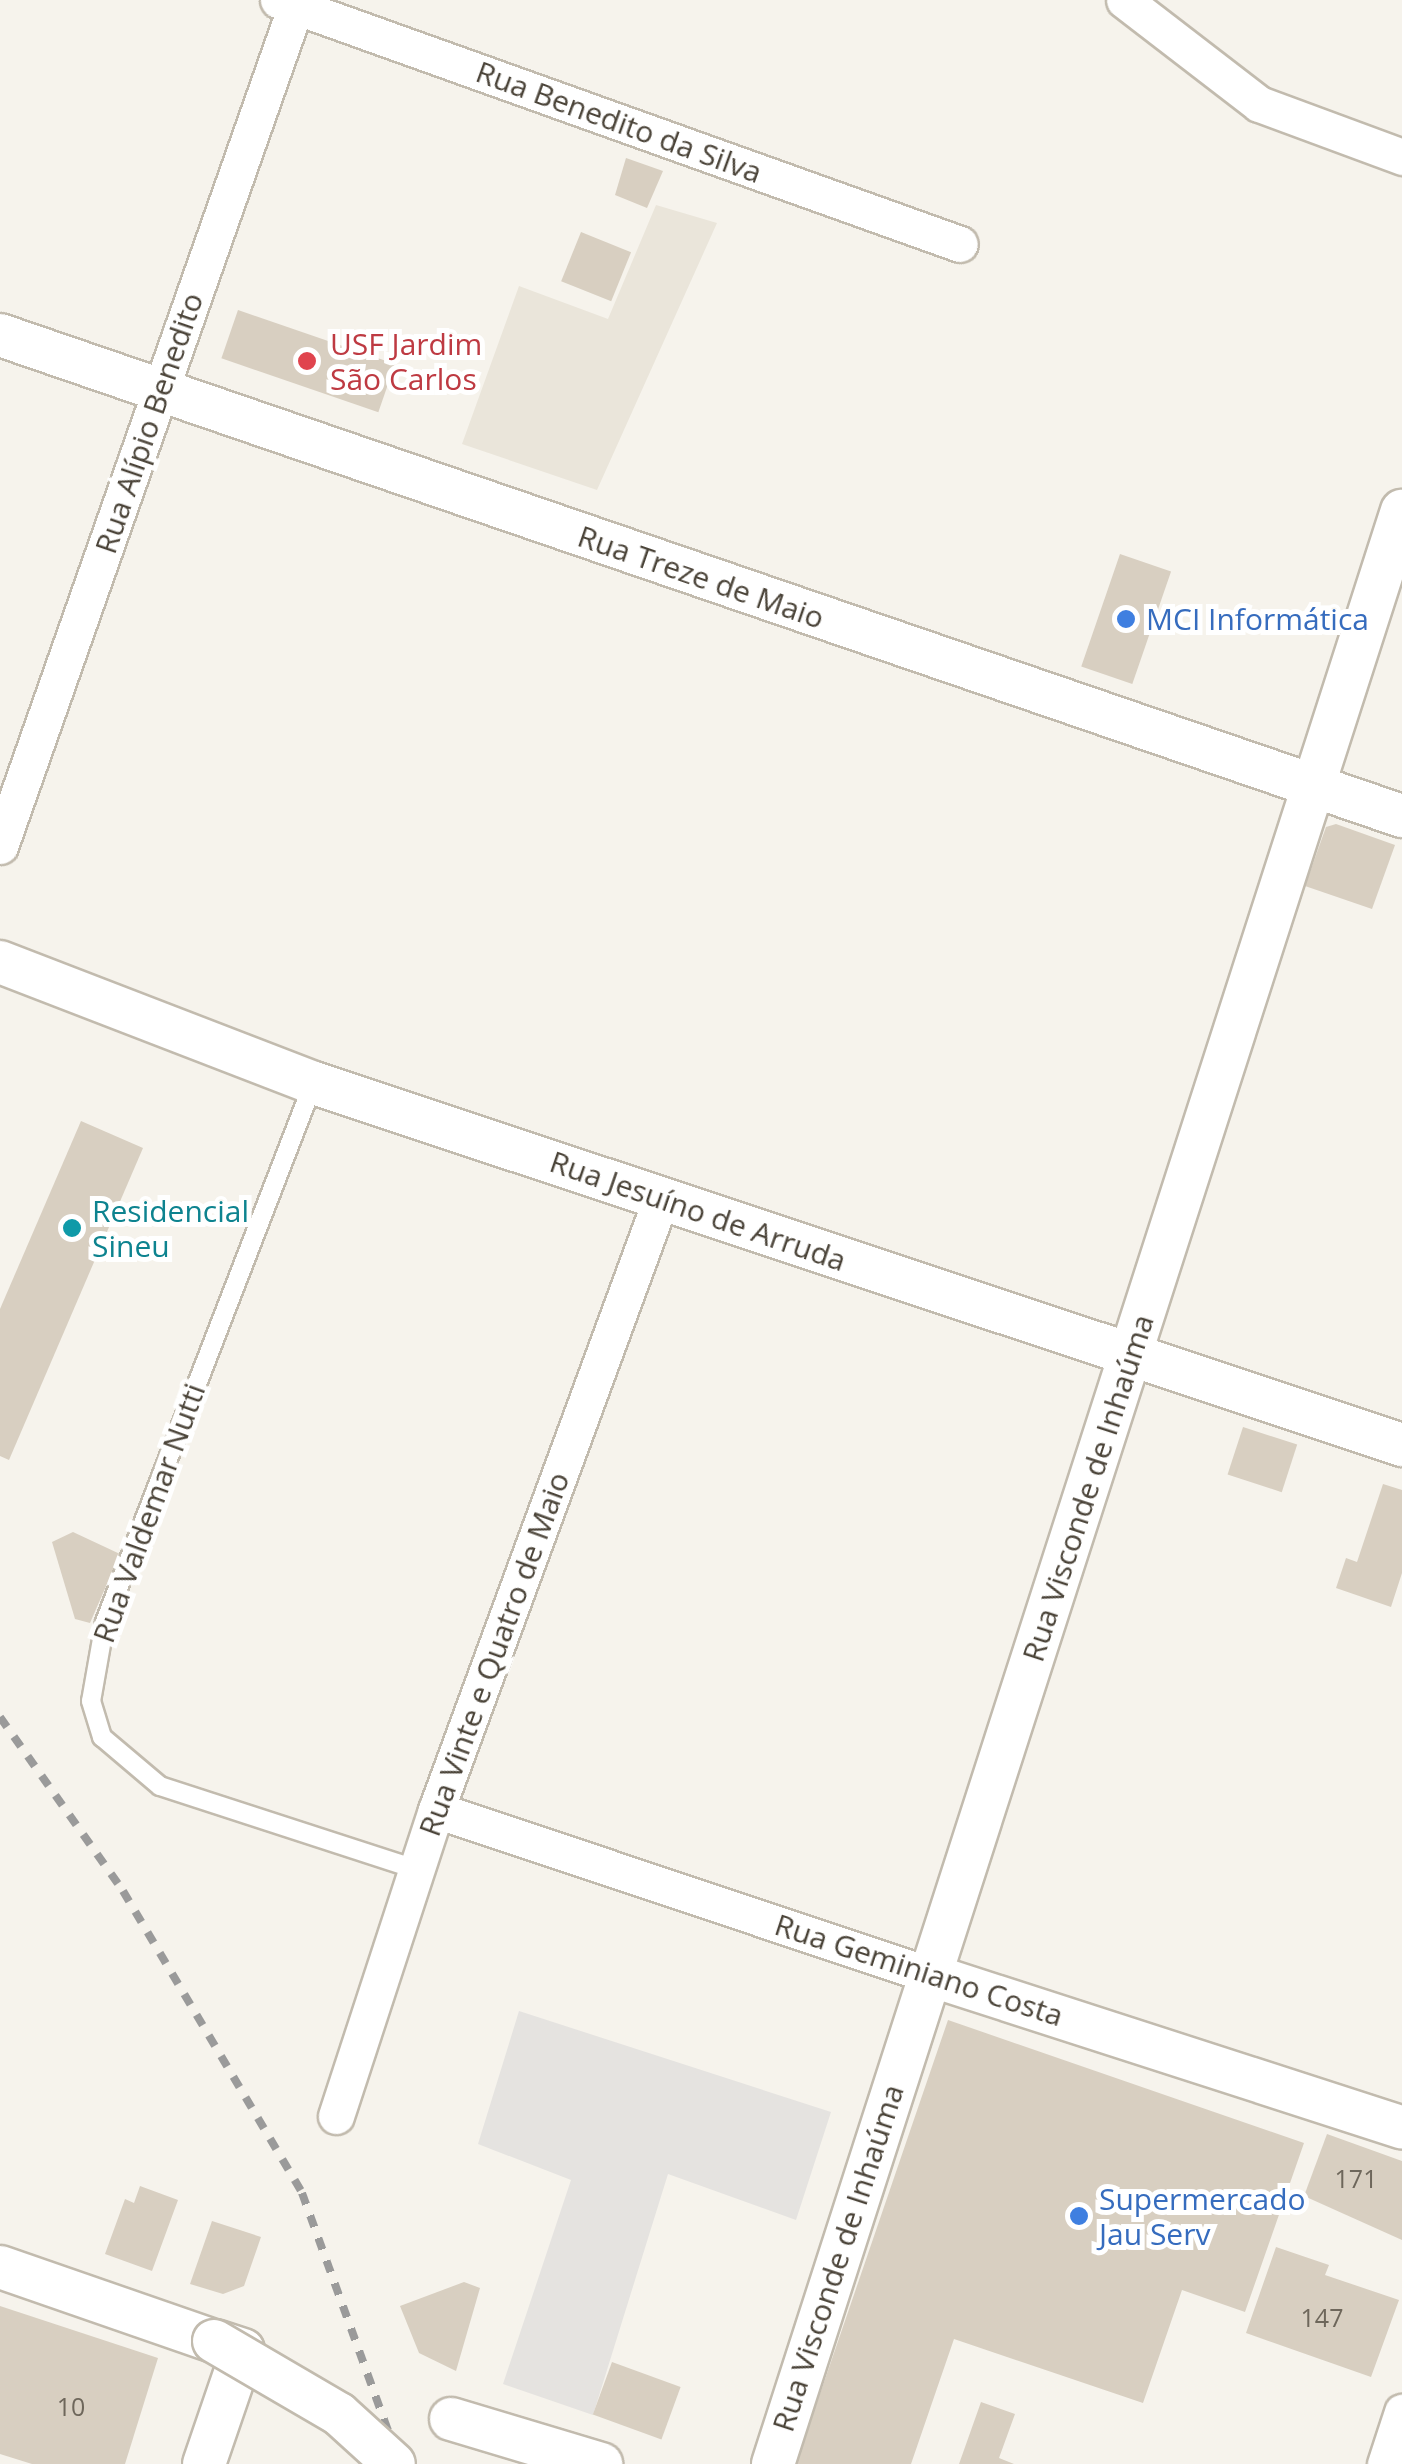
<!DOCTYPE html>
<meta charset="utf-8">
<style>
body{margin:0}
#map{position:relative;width:1402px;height:2464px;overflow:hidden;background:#f6f3ec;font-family:"Open Sans",sans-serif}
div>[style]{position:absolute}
.residential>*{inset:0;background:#eae5da}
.parking>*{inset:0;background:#e5e3e0}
.building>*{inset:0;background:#d8cfc1;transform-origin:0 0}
.roads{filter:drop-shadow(2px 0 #c2bbae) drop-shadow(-2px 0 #c2bbae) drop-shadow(0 2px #c2bbae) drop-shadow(0 -2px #c2bbae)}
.service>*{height:18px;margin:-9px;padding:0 9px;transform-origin:9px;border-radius:9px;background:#fff}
.minor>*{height:35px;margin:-17.5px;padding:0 17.5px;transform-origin:17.5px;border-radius:17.5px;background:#fff}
.tertiary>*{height:42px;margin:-21px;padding:0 21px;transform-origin:21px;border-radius:21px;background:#fff}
.rail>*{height:8px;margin-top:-4px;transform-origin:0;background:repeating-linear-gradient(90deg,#9a9a9a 0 12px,transparent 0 24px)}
.bridges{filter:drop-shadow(2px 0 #c2bbae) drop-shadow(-2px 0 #c2bbae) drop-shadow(0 2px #c2bbae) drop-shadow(0 -2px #c2bbae)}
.tertiary-bridge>*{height:42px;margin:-21px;padding:0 21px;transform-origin:21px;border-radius:21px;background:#fff}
.dots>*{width:28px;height:28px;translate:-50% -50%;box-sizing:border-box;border:5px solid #fff;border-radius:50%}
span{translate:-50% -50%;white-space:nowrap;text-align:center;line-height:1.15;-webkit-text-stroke:10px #fff;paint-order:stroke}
.number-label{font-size:25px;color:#6e675b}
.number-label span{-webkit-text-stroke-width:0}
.street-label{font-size:30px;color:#4b4439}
.health-label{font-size:30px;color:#be3a42}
.left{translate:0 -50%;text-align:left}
.shop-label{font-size:30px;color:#366cbe}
.culture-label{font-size:30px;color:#0d838f}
</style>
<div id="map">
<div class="residential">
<div style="clip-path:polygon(656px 205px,717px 223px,597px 490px,462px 444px,519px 286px,608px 319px)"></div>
</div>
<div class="parking">
<div style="clip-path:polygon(519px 2011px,831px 2112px,796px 2220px,668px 2174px,593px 2415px,503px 2384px,571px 2180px,478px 2144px)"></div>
</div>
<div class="building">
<div style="clip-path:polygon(626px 158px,663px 171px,647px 208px,615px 195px)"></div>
<div style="left:581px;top:232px;width:54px;height:53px;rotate:22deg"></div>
<div style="left:238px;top:310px;width:166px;height:51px;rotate:19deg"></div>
<div style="left:1120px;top:554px;width:54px;height:119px;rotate:19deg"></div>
<div style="clip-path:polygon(1336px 824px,1395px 845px,1372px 909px,1305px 886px,1326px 827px)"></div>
<div style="clip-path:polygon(81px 1121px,143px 1148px,9px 1460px,0 1456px,0 1309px)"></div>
<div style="left:1243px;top:1427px;width:57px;height:50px;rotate:18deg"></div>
<div style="clip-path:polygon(1383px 1484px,1402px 1490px,1402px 1573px,1391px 1607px,1336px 1588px,1346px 1558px,1357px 1562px)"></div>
<div style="clip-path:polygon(73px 1532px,120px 1554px,90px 1623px,75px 1619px,52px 1542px)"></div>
<div style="clip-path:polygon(948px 2020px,1304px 2143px,1245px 2312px,1182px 2290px,1143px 2403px,954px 2339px,911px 2464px,796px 2464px)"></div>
<div style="clip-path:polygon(1327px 2134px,1402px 2161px,1402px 2240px,1304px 2196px)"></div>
<div style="clip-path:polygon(140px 2186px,178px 2200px,152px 2271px,105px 2254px,125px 2199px,134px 2203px)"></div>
<div style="clip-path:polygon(212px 2221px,261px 2237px,244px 2286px,223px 2294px,190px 2284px)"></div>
<div style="clip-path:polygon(1276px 2247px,1329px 2265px,1325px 2275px,1399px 2300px,1371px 2377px,1246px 2333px)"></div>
<div style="clip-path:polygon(464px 2282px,480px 2288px,456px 2371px,419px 2353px,400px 2306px)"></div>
<div style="clip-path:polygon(0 2306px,158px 2358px,125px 2464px,32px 2464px,0 2454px)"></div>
<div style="left:612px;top:2362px;width:73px;height:56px;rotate:20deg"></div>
<div style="clip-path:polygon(981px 2402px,1015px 2414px,999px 2458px,1014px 2464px,959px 2464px)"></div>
</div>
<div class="roads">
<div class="service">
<div style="left:313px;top:1084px;width:577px;rotate:111.14deg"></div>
<div style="left:105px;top:1622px;width:80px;rotate:100deg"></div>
<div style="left:91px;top:1701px;width:38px;rotate:73deg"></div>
<div style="left:102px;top:1737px;width:76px;rotate:40.2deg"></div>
<div style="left:160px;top:1786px;width:268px;rotate:18deg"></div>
</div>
<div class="minor">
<div style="left:278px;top:0;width:724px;rotate:19.69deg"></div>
<div style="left:1124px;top:0;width:170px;rotate:37.6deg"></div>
<div style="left:1259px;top:104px;width:153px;rotate:20.3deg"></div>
<div style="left:0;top:846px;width:897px;rotate:-70.6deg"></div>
<div style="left:436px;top:1810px;width:521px;rotate:18.47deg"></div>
<div style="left:336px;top:2116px;width:322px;rotate:-71.9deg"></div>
<div style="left:436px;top:1810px;width:654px;rotate:-69.79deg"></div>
<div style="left:1385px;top:2464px;width:55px;rotate:-71.9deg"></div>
</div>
<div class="tertiary">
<div style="left:0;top:335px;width:1482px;rotate:18.94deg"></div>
<div style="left:0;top:962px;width:337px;rotate:21.1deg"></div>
<div style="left:314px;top:1083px;width:1147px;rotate:18.4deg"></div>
<div style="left:930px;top:1975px;width:496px;rotate:17.9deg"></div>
<div style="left:0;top:2267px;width:226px;rotate:19.1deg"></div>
<div style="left:451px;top:2419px;width:157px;rotate:16.7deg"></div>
<div style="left:204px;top:2464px;width:120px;rotate:-71.1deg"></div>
<div style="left:243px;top:2350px;width:29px;rotate:-162deg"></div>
<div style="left:773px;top:2464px;width:2052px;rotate:-72.15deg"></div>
</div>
</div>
<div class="rail">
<div style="left:0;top:1717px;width:213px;rotate:54.7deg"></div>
<div style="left:123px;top:1891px;width:351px;rotate:59.3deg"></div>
<div style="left:302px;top:2193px;width:288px;rotate:70.1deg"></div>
</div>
<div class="bridges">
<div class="tertiary-bridge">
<div style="left:214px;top:2341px;width:145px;rotate:30.3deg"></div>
<div style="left:339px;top:2414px;width:74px;rotate:42.3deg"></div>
</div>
</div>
<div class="dots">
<div style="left:307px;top:361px;background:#e0444e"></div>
<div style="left:1126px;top:619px;background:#3f7fe0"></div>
<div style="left:72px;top:1228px;background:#0f9aa8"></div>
<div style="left:1079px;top:2216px;background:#3f7fe0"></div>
</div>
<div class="number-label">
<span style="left:1356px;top:2178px">171</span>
<span style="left:1322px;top:2317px">147</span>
<span style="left:71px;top:2406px">10</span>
</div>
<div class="street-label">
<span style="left:619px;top:122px;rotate:20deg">Rua Benedito da Silva</span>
<span style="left:149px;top:423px;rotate:-71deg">Rua Alípio Benedito</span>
<span style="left:701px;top:577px;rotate:19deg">Rua Treze de Maio</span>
<span style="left:698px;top:1211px;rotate:19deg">Rua Jesuíno de Arruda</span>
<span style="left:1088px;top:1488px;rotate:-72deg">Rua Visconde de Inhaúma</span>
<span style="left:149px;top:1513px;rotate:-70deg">Rua Valdemar Nutti</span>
<span style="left:494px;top:1654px;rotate:-70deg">Rua Vinte e Quatro de Maio</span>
<span style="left:919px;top:1970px;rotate:18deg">Rua Geminiano Costa</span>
<span style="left:838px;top:2258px;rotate:-72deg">Rua Visconde de Inhaúma</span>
</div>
<div class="health-label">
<span class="left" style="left:330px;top:361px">USF Jardim<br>São Carlos</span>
</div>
<div class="shop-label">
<span class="left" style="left:1146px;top:619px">MCI Informática</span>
<span class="left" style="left:1099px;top:2216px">Supermercado<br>Jau Serv</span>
</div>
<div class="culture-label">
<span class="left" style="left:92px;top:1228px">Residencial<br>Sineu</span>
</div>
</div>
